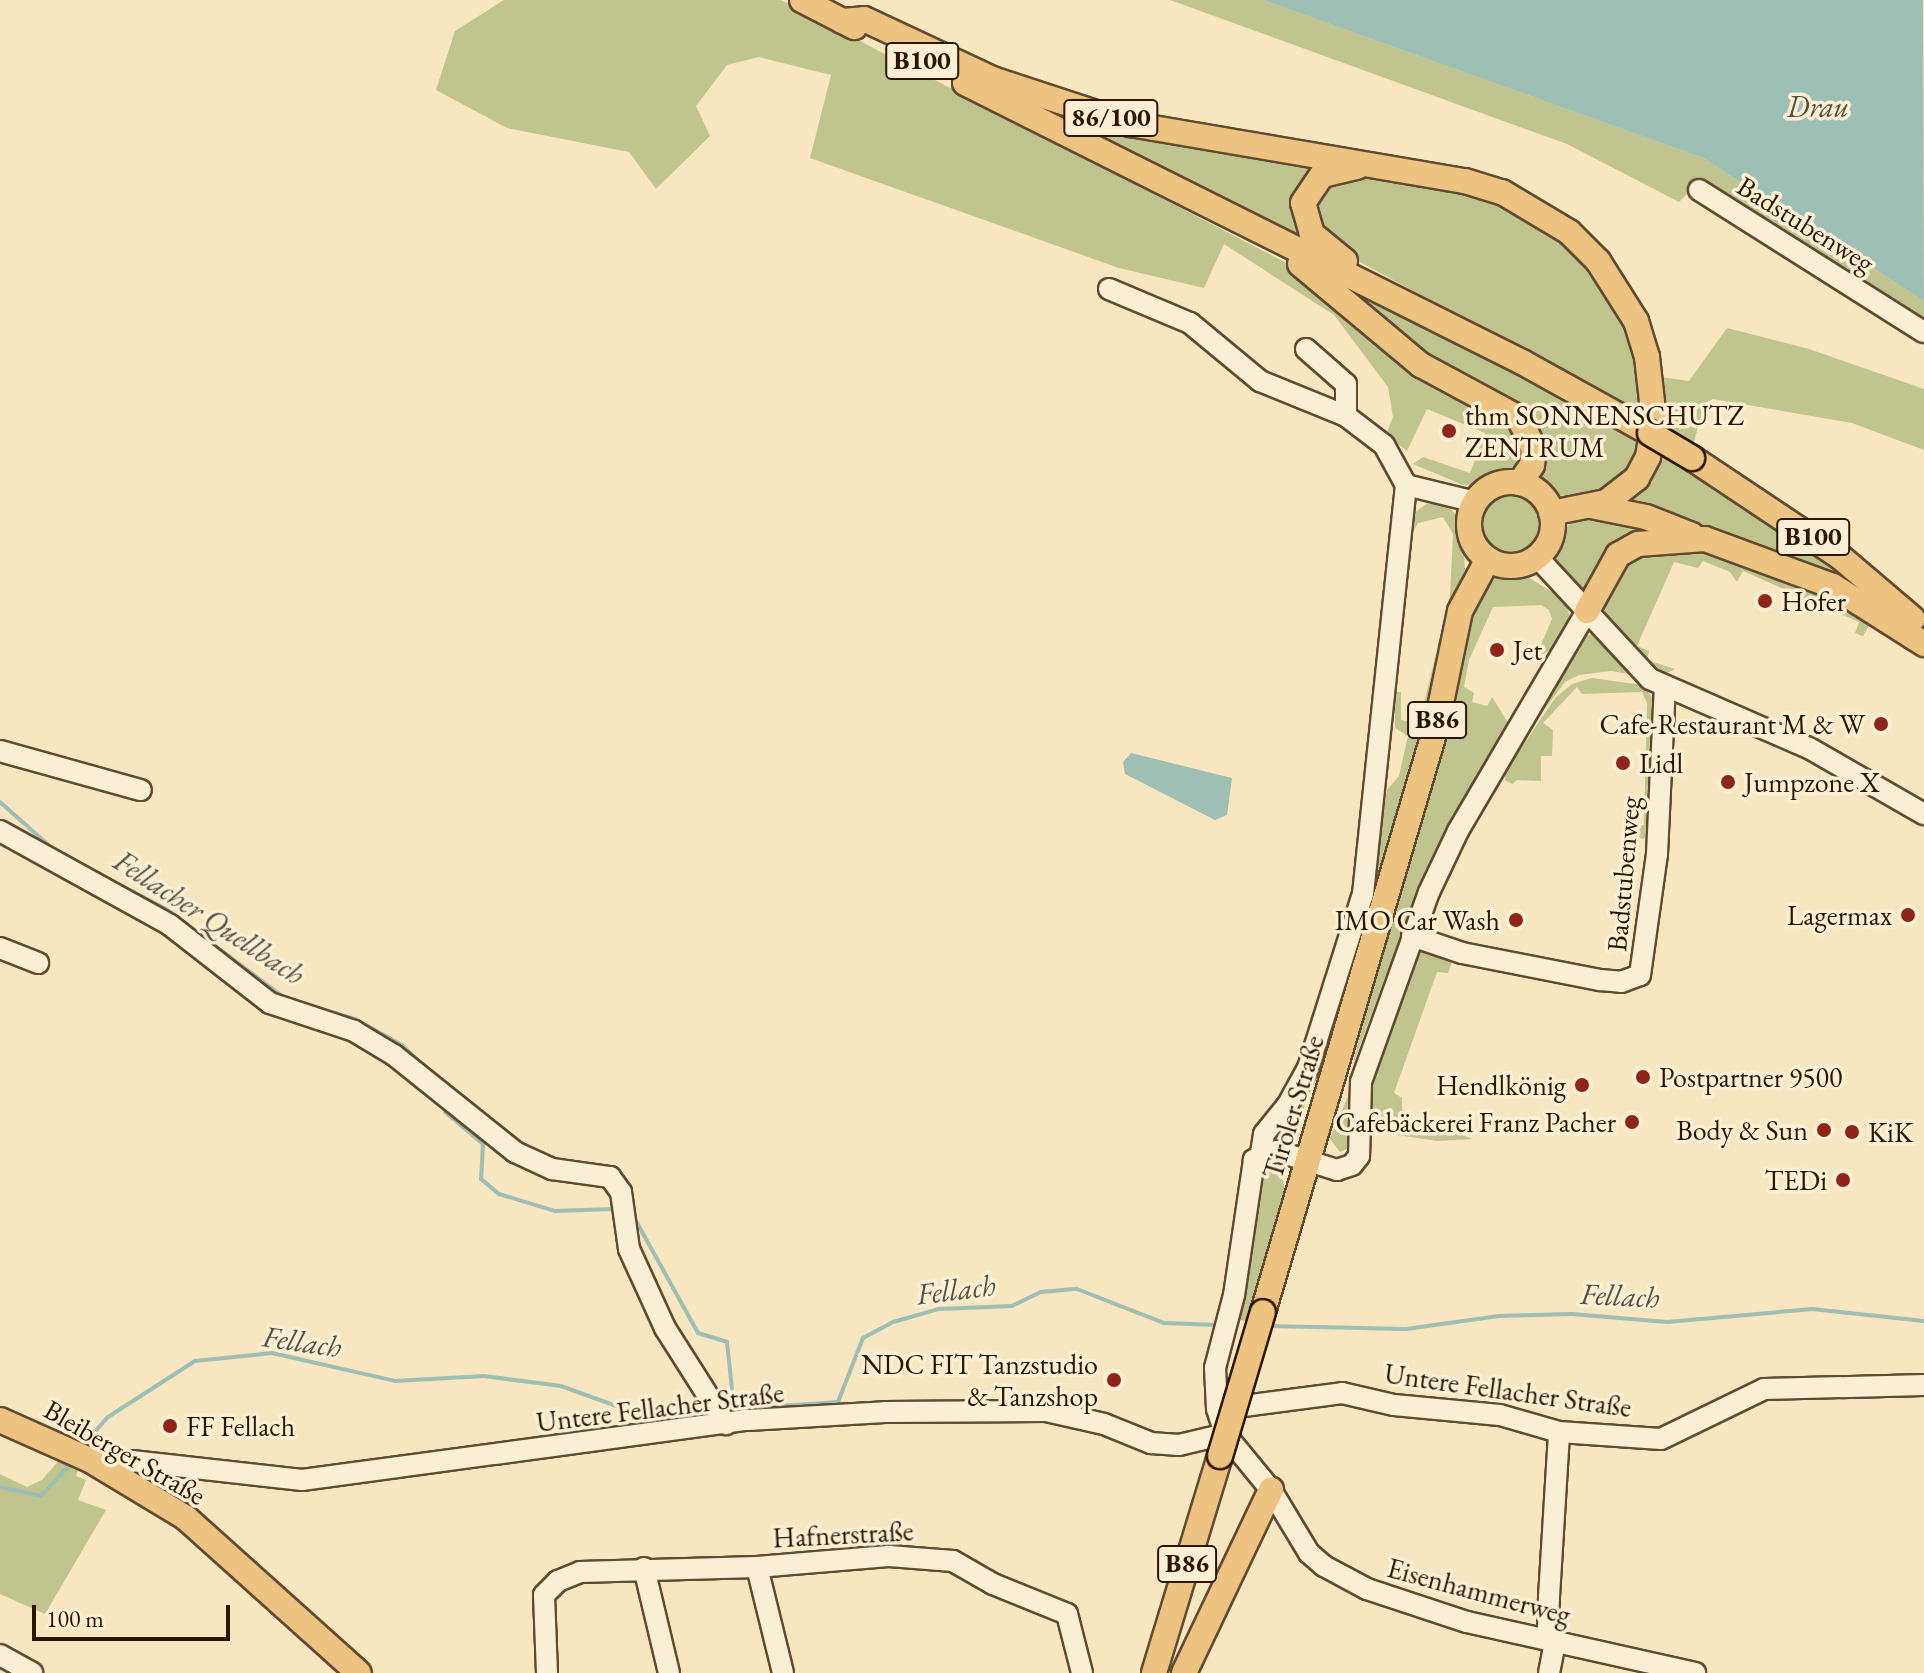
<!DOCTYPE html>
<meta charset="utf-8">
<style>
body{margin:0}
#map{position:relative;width:1924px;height:1673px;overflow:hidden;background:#f7e6bf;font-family:"EB Garamond",serif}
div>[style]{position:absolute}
.green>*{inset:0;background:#c0c48f}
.round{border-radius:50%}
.water>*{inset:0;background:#9dbfb4}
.stream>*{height:4px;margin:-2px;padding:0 2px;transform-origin:2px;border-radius:2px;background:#9dbfb4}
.roads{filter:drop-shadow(2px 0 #604a30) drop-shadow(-2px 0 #604a30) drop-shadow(0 2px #604a30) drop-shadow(0 -2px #604a30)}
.minor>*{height:20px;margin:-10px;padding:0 10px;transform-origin:10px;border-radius:10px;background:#faefd5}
.major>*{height:24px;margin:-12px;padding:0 12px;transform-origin:12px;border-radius:12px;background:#ecc380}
.major>.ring{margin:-12px;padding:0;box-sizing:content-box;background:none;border:24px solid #ecc380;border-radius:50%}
.bridges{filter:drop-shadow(2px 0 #2d1600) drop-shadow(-2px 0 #2d1600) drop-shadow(0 2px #2d1600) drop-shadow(0 -2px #2d1600)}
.major-bridge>*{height:24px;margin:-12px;padding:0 12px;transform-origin:12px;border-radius:12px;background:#ecc380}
.dots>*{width:22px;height:22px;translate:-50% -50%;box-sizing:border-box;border:4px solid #faefd5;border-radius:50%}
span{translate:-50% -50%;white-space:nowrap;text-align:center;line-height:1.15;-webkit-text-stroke:7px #faefd5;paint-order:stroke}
.shield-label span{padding:2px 6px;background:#faefd5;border:2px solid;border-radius:6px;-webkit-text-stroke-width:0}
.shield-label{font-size:26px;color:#2d1600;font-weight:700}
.street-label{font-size:28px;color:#2d1600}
.poi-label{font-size:28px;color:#2d1600}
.left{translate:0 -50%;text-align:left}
.right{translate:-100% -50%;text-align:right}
.water-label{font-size:30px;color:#54513f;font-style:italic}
.scale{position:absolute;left:32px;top:1605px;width:198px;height:36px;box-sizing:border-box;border:4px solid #2d1600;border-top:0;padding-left:10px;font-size:24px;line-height:28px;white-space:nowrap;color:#2d1600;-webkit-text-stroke:6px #faefd5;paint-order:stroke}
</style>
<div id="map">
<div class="green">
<div style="clip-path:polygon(504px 0,781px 0,1296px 268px,1524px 433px,1522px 466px,1479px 484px,1463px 485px,1413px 464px,1423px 457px,1470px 473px,1485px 433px,1427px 409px,1407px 451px,1386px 435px,1393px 417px,1388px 387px,1334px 315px,1224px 244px,1204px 288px,1119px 268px,810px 158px,831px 75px,759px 57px,727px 65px,696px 106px,710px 136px,656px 189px,629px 152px,507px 128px,436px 90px,455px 31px)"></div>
<div style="clip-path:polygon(1170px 0,1263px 0,1703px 158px,1924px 301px,1924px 330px,1698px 183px,1679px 202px,1567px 144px)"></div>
<div style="clip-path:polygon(1040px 103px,1326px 161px,1301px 238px,1037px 110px)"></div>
<div style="clip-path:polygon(1347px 172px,1435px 183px,1498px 201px,1569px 245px,1613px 296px,1635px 344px,1644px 415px,1330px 246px,1318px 232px,1312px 202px,1317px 191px)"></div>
<div style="clip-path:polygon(1363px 292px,1644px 440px,1640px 453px,1619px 484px,1588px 499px,1552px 494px,1531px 479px,1539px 448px,1358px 300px)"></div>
<div style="clip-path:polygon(1727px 328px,1809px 349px,1924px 389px,1924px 450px,1852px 423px,1713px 399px,1704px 404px,1693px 446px,1662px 425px,1661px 377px,1689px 381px)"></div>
<div style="clip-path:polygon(1658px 449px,1730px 489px,1877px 598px,1614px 506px)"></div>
<div class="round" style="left:1478px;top:491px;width:64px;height:64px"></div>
<div style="clip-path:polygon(1439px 502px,1452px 510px,1462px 524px,1465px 570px,1332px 1044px,1305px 1104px,1299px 1136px,1284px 1141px,1277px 1129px,1369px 902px,1387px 790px,1399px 776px,1408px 736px,1395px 728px,1395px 692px,1401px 692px,1401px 720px,1412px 722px,1414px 712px,1422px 712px,1450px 595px,1453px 534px,1443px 517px,1418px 523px,1411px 535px,1405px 591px,1410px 516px,1426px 504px)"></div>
<div style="clip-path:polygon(1581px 518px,1604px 518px,1683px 535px,1638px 539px,1588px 602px,1558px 564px,1554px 550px,1561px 530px)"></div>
<div style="clip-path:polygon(1675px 546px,1735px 555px,1875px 615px,1863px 636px,1855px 633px,1859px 622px,1743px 571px,1737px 582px,1730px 572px,1703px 561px,1698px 568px,1674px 562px,1637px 646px,1649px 651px,1647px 660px,1675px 669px,1661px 676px,1606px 618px,1602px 600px,1605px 582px,1644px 548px)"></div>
<div style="clip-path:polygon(1518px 571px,1564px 599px,1571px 619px,1563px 642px,1557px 640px,1556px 647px,1535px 658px,1552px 619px,1549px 610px,1541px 605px,1493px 607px,1469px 660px,1464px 687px,1474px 693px,1472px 702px,1487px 706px,1492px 697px,1510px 726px,1385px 977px,1352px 1067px,1465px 623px,1484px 583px,1502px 573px)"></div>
<div style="clip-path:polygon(1592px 634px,1635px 675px,1611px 671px,1579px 675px,1565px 682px,1529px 730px,1579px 638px)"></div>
<div style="clip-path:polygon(1592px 678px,1642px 685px,1652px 697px,1650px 835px,1642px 839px,1633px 833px,1633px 826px,1644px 825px,1647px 703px,1642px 692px,1582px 694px,1577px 687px,1543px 723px,1553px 730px,1552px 756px,1541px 756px,1541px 781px,1517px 780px,1512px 784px,1505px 780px,1505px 772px,1555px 698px,1572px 684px)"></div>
<div style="clip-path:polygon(1420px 947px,1453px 959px,1448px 973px,1437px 972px,1394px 1093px,1402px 1098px,1402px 1109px,1410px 1117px,1473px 1139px,1437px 1141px,1371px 1131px,1369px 1087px)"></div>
<div style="clip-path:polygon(1353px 1084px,1349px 1148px,1340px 1152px,1330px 1139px)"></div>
<div style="clip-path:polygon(1273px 1170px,1282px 1175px,1286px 1197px,1249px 1321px,1237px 1320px,1261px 1174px)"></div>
<div style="clip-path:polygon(61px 1458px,79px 1466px,76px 1476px,86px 1480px,78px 1500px,106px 1510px,45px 1614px,0 1594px,0 1474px,27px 1487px,42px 1480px)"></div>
</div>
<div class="water">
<div style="clip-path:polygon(1263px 0,1923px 0,1924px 301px,1703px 158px)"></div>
<div style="clip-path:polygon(1131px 753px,1232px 778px,1227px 815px,1215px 820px,1125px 774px,1123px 762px)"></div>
</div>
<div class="stream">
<div style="left:0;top:802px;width:72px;rotate:41.6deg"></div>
<div style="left:101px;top:875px;width:73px;rotate:27.6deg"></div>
<div style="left:166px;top:909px;width:150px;rotate:36.9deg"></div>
<div style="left:302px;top:1003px;width:55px;rotate:16.8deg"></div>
<div style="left:355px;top:1019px;width:54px;rotate:29deg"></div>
<div style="left:402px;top:1045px;width:49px;rotate:44.2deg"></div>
<div style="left:445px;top:1112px;width:50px;rotate:40.1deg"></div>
<div style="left:483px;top:1144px;width:35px;rotate:93deg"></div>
<div style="left:481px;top:1179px;width:23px;rotate:40deg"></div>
<div style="left:499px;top:1194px;width:59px;rotate:16.9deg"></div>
<div style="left:555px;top:1211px;width:59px;rotate:-1.9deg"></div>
<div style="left:631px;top:1212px;width:138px;rotate:61deg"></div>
<div style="left:698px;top:1333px;width:30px;rotate:17deg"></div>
<div style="left:727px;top:1342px;width:47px;rotate:83.9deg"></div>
<div style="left:1267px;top:1326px;width:139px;rotate:1.2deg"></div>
<div style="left:1406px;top:1329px;width:94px;rotate:-8deg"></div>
<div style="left:1499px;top:1316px;width:73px;rotate:-1.6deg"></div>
<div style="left:1572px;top:1314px;width:95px;rotate:4.8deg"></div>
<div style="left:1667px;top:1322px;width:146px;rotate:-5.1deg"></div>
<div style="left:1812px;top:1309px;width:113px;rotate:6.1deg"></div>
<div style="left:724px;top:1410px;width:114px;rotate:-4deg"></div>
<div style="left:838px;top:1402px;width:69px;rotate:-68.7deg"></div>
<div style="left:863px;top:1338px;width:34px;rotate:-28deg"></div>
<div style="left:893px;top:1322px;width:48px;rotate:-15.8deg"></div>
<div style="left:939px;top:1309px;width:73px;rotate:-2.4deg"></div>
<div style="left:1012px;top:1306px;width:32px;rotate:-26deg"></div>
<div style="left:1041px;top:1292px;width:36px;rotate:-5deg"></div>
<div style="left:1077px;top:1289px;width:93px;rotate:21.3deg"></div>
<div style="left:1164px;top:1323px;width:54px;rotate:2.1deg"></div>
<div style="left:693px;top:1418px;width:19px;rotate:-16deg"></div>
<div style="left:81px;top:1447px;width:40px;rotate:-48deg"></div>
<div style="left:108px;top:1417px;width:103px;rotate:-32.8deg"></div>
<div style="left:195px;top:1361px;width:77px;rotate:-5.9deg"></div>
<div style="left:272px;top:1353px;width:126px;rotate:12.8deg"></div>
<div style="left:395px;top:1381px;width:89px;rotate:-3.2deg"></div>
<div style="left:484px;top:1376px;width:78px;rotate:7.4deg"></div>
<div style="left:561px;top:1386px;width:91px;rotate:19.8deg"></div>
<div style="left:647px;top:1417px;width:29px;rotate:6deg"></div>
<div style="left:0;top:1487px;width:42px;rotate:12.4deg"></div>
<div style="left:41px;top:1496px;width:47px;rotate:-47.6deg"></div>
</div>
<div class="roads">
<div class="minor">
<div style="left:1699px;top:190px;width:266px;rotate:32.3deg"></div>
<div style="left:1109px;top:289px;width:88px;rotate:22.8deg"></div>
<div style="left:1190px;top:323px;width:91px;rotate:39.6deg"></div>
<div style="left:1260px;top:381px;width:93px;rotate:22.1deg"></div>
<div style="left:1346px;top:416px;width:48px;rotate:37.3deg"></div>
<div style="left:1384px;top:445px;width:46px;rotate:61.2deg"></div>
<div style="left:1306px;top:349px;width:53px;rotate:41.2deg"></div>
<div style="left:1346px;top:384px;width:32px;rotate:90deg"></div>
<div style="left:1537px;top:557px;width:166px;rotate:47.2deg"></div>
<div style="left:1650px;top:679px;width:173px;rotate:23.5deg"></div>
<div style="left:1809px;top:748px;width:133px;rotate:29.9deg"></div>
<div style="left:1587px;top:611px;width:255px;rotate:120.4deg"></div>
<div style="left:1458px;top:831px;width:68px;rotate:115.4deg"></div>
<div style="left:1429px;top:892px;width:202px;rotate:109.7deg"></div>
<div style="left:1361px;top:1082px;width:74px;rotate:91.5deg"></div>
<div style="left:1359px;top:1156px;width:11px;rotate:128deg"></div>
<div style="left:1352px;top:1165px;width:16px;rotate:162deg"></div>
<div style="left:1337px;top:1170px;width:63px;rotate:-162.4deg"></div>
<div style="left:1277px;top:1151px;width:25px;rotate:159deg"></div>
<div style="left:1254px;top:1160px;width:136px;rotate:98.4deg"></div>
<div style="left:1234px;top:1295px;width:75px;rotate:104.6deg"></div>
<div style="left:1215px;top:1368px;width:41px;rotate:87.2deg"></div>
<div style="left:1217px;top:1409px;width:26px;rotate:72deg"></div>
<div style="left:1225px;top:1434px;width:72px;rotate:50.6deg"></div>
<div style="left:1271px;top:1490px;width:74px;rotate:58.9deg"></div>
<div style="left:1309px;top:1553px;width:20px;rotate:41deg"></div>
<div style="left:1324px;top:1566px;width:49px;rotate:28.1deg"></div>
<div style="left:1367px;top:1589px;width:105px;rotate:18.3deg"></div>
<div style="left:1467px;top:1622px;width:234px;rotate:12.6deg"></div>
<div style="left:0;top:751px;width:146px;rotate:15.5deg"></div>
<div style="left:0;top:831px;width:194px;rotate:28.9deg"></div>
<div style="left:170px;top:925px;width:127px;rotate:38deg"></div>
<div style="left:270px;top:1003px;width:89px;rotate:18.4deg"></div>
<div style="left:354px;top:1031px;width:47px;rotate:31deg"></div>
<div style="left:394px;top:1055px;width:155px;rotate:38.7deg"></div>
<div style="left:515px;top:1152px;width:41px;rotate:24.7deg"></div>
<div style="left:552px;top:1169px;width:59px;rotate:7.9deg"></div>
<div style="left:610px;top:1177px;width:19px;rotate:54deg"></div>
<div style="left:621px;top:1192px;width:58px;rotate:82deg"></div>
<div style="left:629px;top:1249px;width:87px;rotate:65.5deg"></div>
<div style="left:665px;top:1328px;width:114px;rotate:57.6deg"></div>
<div style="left:1412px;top:936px;width:53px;rotate:18.8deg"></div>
<div style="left:1462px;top:953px;width:141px;rotate:11.1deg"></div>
<div style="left:1600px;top:980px;width:21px;rotate:5deg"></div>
<div style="left:1621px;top:982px;width:20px;rotate:-20deg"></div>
<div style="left:1640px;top:975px;width:122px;rotate:-82deg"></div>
<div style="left:1657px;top:854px;width:168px;rotate:-87.3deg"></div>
<div style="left:0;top:948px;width:41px;rotate:21.5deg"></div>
<div style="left:1261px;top:1153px;width:19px;rotate:-81deg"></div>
<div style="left:1264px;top:1134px;width:36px;rotate:-51deg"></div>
<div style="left:1287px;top:1106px;width:43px;rotate:-61.1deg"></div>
<div style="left:1308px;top:1068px;width:182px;rotate:-72.5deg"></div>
<div style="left:1363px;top:894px;width:411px;rotate:-84deg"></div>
<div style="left:1406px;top:485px;width:71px;rotate:13.8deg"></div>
<div style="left:1221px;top:1409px;width:122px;rotate:-7.5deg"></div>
<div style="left:1342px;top:1393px;width:53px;rotate:13deg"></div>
<div style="left:1394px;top:1405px;width:106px;rotate:5.4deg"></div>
<div style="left:1500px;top:1415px;width:61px;rotate:16.1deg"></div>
<div style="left:1559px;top:1432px;width:102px;rotate:3.9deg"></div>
<div style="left:1661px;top:1439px;width:114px;rotate:-25.9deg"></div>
<div style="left:1764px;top:1389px;width:160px;rotate:-1.4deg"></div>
<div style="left:99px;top:1465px;width:33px;rotate:-7deg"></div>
<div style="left:132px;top:1461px;width:171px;rotate:6.4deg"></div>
<div style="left:302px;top:1480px;width:450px;rotate:-7.7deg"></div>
<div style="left:748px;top:1420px;width:137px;rotate:-3.3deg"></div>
<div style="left:885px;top:1412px;width:161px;rotate:-0.4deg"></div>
<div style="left:1046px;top:1411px;width:59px;rotate:12.6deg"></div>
<div style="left:1104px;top:1424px;width:51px;rotate:22deg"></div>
<div style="left:1151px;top:1443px;width:28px;rotate:4deg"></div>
<div style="left:1179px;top:1445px;width:47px;rotate:-13.4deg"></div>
<div style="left:757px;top:1567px;width:109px;rotate:76.2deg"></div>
<div style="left:644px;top:1568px;width:108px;rotate:76.6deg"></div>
<div style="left:1555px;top:1642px;width:17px;rotate:-114deg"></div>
<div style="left:1548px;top:1626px;width:29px;rotate:-88deg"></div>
<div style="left:1549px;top:1597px;width:165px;rotate:-86.5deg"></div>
<div style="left:0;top:1655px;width:37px;rotate:29deg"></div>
<div style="left:547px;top:1673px;width:78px;rotate:-92.2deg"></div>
<div style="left:544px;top:1595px;width:20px;rotate:-45deg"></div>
<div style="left:558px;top:1581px;width:24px;rotate:-22deg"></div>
<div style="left:580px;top:1572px;width:177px;rotate:-1.6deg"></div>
<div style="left:757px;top:1567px;width:132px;rotate:-4.8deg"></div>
<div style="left:889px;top:1556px;width:64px;rotate:4.5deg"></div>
<div style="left:953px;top:1561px;width:46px;rotate:29.9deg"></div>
<div style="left:993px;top:1584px;width:80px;rotate:22.1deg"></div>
<div style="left:1067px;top:1614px;width:61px;rotate:75.7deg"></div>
<div style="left:1549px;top:1673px;width:32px;rotate:-79deg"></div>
</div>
<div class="major">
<div style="left:802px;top:0;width:59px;rotate:27.4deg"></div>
<div style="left:842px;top:21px;width:22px;rotate:-5deg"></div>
<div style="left:864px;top:19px;width:145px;rotate:25deg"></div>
<div style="left:995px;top:80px;width:142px;rotate:18.1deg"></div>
<div style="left:1130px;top:124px;width:340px;rotate:9.7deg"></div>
<div style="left:1465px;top:181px;width:39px;rotate:17deg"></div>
<div style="left:1502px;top:192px;width:78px;rotate:30.8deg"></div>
<div style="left:1569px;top:232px;width:41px;rotate:45deg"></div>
<div style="left:1598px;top:261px;width:71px;rotate:57.7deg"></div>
<div style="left:1636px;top:321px;width:38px;rotate:73deg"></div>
<div style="left:1647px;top:357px;width:62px;rotate:83.6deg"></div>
<div style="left:1654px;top:419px;width:38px;rotate:99deg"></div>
<div style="left:1648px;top:457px;width:24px;rotate:118deg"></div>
<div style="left:1637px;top:478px;width:39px;rotate:142deg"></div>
<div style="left:1606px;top:502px;width:56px;rotate:168.7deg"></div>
<div style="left:965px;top:83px;width:623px;rotate:26.61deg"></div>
<div style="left:1522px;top:362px;width:146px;rotate:29deg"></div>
<div style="left:1345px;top:261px;width:43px;rotate:-140.7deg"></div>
<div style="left:1312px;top:234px;width:32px;rotate:-106deg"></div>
<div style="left:1303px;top:203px;width:34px;rotate:-56deg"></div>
<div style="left:1322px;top:175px;width:36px;rotate:-13deg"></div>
<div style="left:1300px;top:264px;width:158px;rotate:39.9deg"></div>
<div style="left:1421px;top:365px;width:111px;rotate:28.4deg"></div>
<div style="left:1519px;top:418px;width:34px;rotate:64deg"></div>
<div style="left:1534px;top:449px;width:16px;rotate:97deg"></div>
<div style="left:1532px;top:465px;width:22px;rotate:124deg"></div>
<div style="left:1692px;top:458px;width:177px;rotate:33.7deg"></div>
<div style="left:1839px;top:556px;width:97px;rotate:40.4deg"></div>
<div class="ring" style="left:1469px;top:482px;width:60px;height:60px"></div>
<div style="left:1591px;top:506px;width:56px;rotate:11.3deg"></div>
<div style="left:1646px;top:517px;width:49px;rotate:21.4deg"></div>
<div style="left:1587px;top:611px;width:64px;rotate:-61deg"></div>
<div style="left:1618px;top:555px;width:23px;rotate:-29deg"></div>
<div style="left:1638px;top:544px;width:67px;rotate:-4.3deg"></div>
<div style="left:1705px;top:539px;width:136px;rotate:20.2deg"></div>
<div style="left:1833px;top:586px;width:108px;rotate:32.5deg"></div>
<div style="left:1263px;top:1312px;width:610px;rotate:-73.53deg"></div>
<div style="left:1436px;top:727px;width:118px;rotate:-78.3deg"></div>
<div style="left:1460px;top:611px;width:59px;rotate:-61.7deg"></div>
<div style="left:0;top:1420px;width:98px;rotate:24deg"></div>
<div style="left:90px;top:1460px;width:112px;rotate:31.1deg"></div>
<div style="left:186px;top:1518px;width:232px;rotate:41.9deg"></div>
<div style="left:1154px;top:1673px;width:227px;rotate:-73.1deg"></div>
<div style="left:1184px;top:1673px;width:203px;rotate:-64.6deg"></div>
</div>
</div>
<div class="bridges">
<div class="major-bridge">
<div style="left:1650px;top:433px;width:49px;rotate:30.8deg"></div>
<div style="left:1220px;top:1456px;width:150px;rotate:-73.4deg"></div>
</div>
</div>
<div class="dots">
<div style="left:1449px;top:431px;background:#8f2418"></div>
<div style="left:1765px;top:601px;background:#8f2418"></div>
<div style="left:1497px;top:650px;background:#8f2418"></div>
<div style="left:1881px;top:724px;background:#8f2418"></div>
<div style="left:1623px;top:763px;background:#8f2418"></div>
<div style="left:1728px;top:782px;background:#8f2418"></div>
<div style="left:1908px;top:915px;background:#8f2418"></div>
<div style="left:1516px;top:920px;background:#8f2418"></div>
<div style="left:1643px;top:1077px;background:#8f2418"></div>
<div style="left:1582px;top:1085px;background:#8f2418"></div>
<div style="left:1632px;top:1122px;background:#8f2418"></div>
<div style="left:1824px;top:1130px;background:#8f2418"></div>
<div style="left:1852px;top:1132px;background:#8f2418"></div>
<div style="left:1843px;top:1180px;background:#8f2418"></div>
<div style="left:1114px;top:1380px;background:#8f2418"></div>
<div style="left:170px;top:1426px;background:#8f2418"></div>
</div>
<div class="shield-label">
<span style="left:922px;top:61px">B100</span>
<span style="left:1111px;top:118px">86/100</span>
<span style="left:1813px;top:537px">B100</span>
<span style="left:1437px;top:720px">B86</span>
<span style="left:1187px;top:1564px">B86</span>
</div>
<div class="street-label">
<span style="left:1806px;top:224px;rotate:32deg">Badstubenweg</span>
<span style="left:1623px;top:874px;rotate:-85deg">Badstubenweg</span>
<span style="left:1293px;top:1107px;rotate:-73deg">Tiroler Straße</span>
<span style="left:1508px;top:1390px;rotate:8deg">Untere Fellacher Straße</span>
<span style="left:660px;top:1407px;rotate:-7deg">Untere Fellacher Straße</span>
<span style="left:125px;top:1452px;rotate:30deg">Bleiberger Straße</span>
<span style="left:843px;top:1534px;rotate:-3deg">Hafnerstraße</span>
<span style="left:1479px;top:1591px;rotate:15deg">Eisenhammerweg</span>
</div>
<div class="poi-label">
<span class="left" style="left:1465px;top:431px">thm SONNENSCHUTZ<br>ZENTRUM</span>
<span class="left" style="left:1781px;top:601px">Hofer</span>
<span class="left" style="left:1513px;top:650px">Jet</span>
<span class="right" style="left:1865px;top:724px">Cafe-Restaurant M &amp; W</span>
<span class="left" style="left:1639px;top:763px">Lidl</span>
<span class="left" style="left:1744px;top:782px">Jumpzone X</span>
<span class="right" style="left:1892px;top:915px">Lagermax</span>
<span class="right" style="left:1500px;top:920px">IMO Car Wash</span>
<span class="left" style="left:1659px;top:1077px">Postpartner 9500</span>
<span class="right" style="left:1566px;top:1085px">Hendlkönig</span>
<span class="right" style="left:1616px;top:1122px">Cafebäckerei Franz Pacher</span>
<span class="right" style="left:1808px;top:1130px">Body &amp; Sun</span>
<span class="left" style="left:1868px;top:1132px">KiK</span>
<span class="right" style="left:1827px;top:1180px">TEDi</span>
<span class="right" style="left:1098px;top:1380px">NDC FIT Tanzstudio<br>&amp; Tanzshop</span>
<span class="left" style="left:186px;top:1426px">FF Fellach</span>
</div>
<div class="water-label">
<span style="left:1818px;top:107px">Drau</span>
<span style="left:209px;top:918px;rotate:33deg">Fellacher Quellbach</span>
<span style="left:956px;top:1290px;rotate:-7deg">Fellach</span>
<span style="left:1620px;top:1296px;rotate:3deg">Fellach</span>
<span style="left:302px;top:1342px;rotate:8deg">Fellach</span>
</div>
<div class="scale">100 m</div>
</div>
